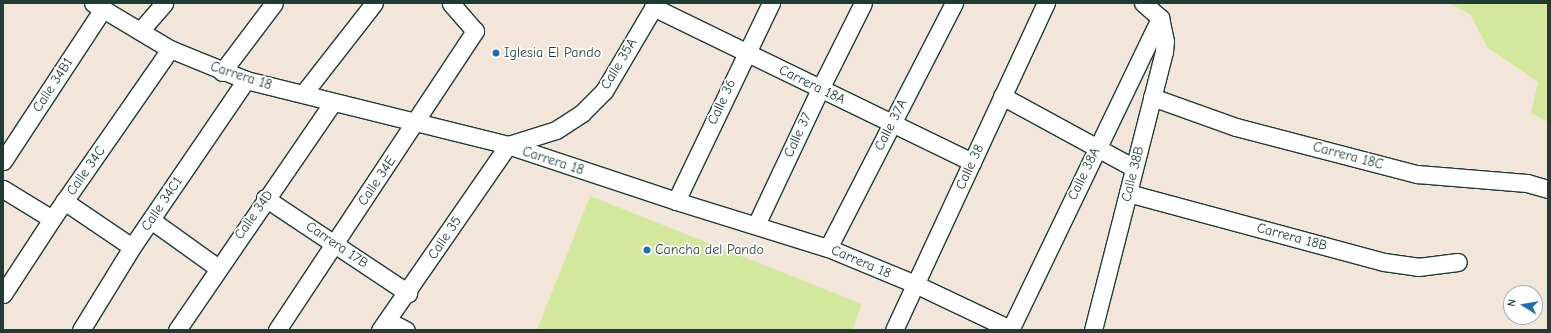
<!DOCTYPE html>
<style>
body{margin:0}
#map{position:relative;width:1551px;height:333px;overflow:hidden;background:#f2e6da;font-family:"Comic Neue",sans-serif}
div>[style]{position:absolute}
.green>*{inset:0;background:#d3e89c}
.roads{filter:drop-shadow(1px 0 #1f3d34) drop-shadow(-1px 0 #1f3d34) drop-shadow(0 1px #1f3d34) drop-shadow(0 -1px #1f3d34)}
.minor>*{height:17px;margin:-8.5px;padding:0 8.5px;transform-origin:8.5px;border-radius:8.5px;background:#fff}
.dots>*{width:11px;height:11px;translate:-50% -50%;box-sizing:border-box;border:2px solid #fff;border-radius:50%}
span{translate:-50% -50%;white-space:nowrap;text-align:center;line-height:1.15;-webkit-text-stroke:3.5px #fff;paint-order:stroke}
.poi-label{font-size:14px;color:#1f3d34}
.left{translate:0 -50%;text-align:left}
.street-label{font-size:14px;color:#1f3d34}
.frame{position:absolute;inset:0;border:4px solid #1f3d34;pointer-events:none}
.north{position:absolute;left:1503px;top:285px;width:40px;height:40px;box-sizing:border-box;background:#fff;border:1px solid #a5b1ae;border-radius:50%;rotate:281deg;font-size:11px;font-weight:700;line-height:16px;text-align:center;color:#1f3d34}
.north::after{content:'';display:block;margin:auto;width:14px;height:18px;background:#1f6fb2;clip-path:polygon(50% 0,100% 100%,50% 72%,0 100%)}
</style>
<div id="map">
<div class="green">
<div style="clip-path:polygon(1449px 3px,1548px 3px,1548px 122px,1531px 113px,1538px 82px,1488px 48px,1470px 14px)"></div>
<div style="clip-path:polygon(590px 196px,862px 304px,852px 330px,537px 330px)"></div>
</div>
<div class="roads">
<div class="minor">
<div style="left:93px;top:3px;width:90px;rotate:30.9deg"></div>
<div style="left:170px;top:49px;width:82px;rotate:22.2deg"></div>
<div style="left:246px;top:80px;width:270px;rotate:13.9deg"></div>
<div style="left:508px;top:145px;width:177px;rotate:18.4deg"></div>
<div style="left:676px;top:201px;width:159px;rotate:17.2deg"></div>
<div style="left:828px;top:248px;width:94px;rotate:22.5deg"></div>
<div style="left:915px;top:284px;width:107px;rotate:25.4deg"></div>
<div style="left:1143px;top:3px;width:23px;rotate:41deg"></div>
<div style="left:653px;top:7px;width:355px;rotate:25.9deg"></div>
<div style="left:140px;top:31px;width:37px;rotate:-49deg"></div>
<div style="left:222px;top:72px;width:86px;rotate:-53deg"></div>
<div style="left:303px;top:94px;width:115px;rotate:-52deg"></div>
<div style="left:1002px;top:96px;width:150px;rotate:28.6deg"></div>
<div style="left:1152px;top:97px;width:89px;rotate:19.7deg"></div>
<div style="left:1236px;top:127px;width:187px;rotate:14.6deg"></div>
<div style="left:1417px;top:174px;width:110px;rotate:4.7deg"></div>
<div style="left:1527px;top:183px;width:22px;rotate:16deg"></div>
<div style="left:3px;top:161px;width:182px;rotate:-56.7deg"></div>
<div style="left:3px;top:189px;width:57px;rotate:31.5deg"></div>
<div style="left:1128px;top:193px;width:265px;rotate:15.1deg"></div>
<div style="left:1384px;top:262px;width:34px;rotate:8deg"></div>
<div style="left:1418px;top:267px;width:40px;rotate:-7.1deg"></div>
<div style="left:265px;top:198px;width:172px;rotate:33.6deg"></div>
<div style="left:64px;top:201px;width:82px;rotate:34.1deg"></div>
<div style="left:676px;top:201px;width:220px;rotate:-64.4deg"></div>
<div style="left:151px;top:220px;width:82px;rotate:35.6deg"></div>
<div style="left:756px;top:225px;width:150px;rotate:-64.8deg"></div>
<div style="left:820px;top:89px;width:96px;rotate:-63.4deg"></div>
<div style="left:828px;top:248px;width:276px;rotate:-62.8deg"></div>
<div style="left:3px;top:294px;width:90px;rotate:-56.8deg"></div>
<div style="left:52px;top:219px;width:207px;rotate:-55.2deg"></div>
<div style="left:388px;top:321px;width:20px;rotate:27deg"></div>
<div style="left:81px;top:330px;width:97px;rotate:-58.4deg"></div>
<div style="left:132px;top:247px;width:202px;rotate:-55.7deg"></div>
<div style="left:177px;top:330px;width:276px;rotate:-55.6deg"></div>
<div style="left:277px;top:330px;width:359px;rotate:-56.5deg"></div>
<div style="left:475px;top:31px;width:37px;rotate:-131deg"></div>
<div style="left:380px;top:330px;width:225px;rotate:-55.3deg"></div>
<div style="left:508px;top:145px;width:50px;rotate:-17.4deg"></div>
<div style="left:556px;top:130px;width:31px;rotate:-33deg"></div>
<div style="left:582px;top:113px;width:31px;rotate:-45deg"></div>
<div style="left:604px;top:91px;width:102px;rotate:-59.4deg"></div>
<div style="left:894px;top:330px;width:361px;rotate:-65.1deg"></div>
<div style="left:1010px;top:330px;width:346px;rotate:-64.3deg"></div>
<div style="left:1093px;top:330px;width:287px;rotate:-75.7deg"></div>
<div style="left:1164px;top:52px;width:11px;rotate:-85deg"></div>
<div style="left:1165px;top:41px;width:24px;rotate:-102deg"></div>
</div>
</div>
<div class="dots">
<div style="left:496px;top:53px;background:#1f6fb2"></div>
<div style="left:647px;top:250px;background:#1f6fb2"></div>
</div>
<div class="poi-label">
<span class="left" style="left:504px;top:53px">Iglesia El Pando</span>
<span class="left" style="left:655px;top:250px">Cancha del Pando</span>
</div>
<div class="street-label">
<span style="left:619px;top:64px;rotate:-59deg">Calle 35A</span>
<span style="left:241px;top:76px;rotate:18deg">Carrera 18</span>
<span style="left:53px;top:85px;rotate:-57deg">Calle 34B1</span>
<span style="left:812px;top:85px;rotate:26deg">Carrera 18A</span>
<span style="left:722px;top:102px;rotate:-65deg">Calle 36</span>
<span style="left:891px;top:125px;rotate:-63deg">Calle 37A</span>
<span style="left:798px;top:135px;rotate:-65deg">Calle 37</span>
<span style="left:1348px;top:156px;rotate:15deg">Carrera 18C</span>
<span style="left:553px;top:161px;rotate:18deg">Carrera 18</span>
<span style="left:970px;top:167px;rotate:-65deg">Calle 38</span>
<span style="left:86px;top:171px;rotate:-55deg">Calle 34C</span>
<span style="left:1084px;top:174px;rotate:-64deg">Calle 38A</span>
<span style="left:1133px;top:174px;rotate:-76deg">Calle 38B</span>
<span style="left:377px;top:181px;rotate:-56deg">Calle 34E</span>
<span style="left:162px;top:204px;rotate:-56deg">Calle 34C1</span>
<span style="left:254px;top:215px;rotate:-55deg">Calle 34D</span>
<span style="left:1292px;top:237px;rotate:15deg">Carrera 18B</span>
<span style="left:445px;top:238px;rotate:-56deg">Calle 35</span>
<span style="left:337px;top:245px;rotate:34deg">Carrera 17B</span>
<span style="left:861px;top:262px;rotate:23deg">Carrera 18</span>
</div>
<div class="frame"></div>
<div class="north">N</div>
</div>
